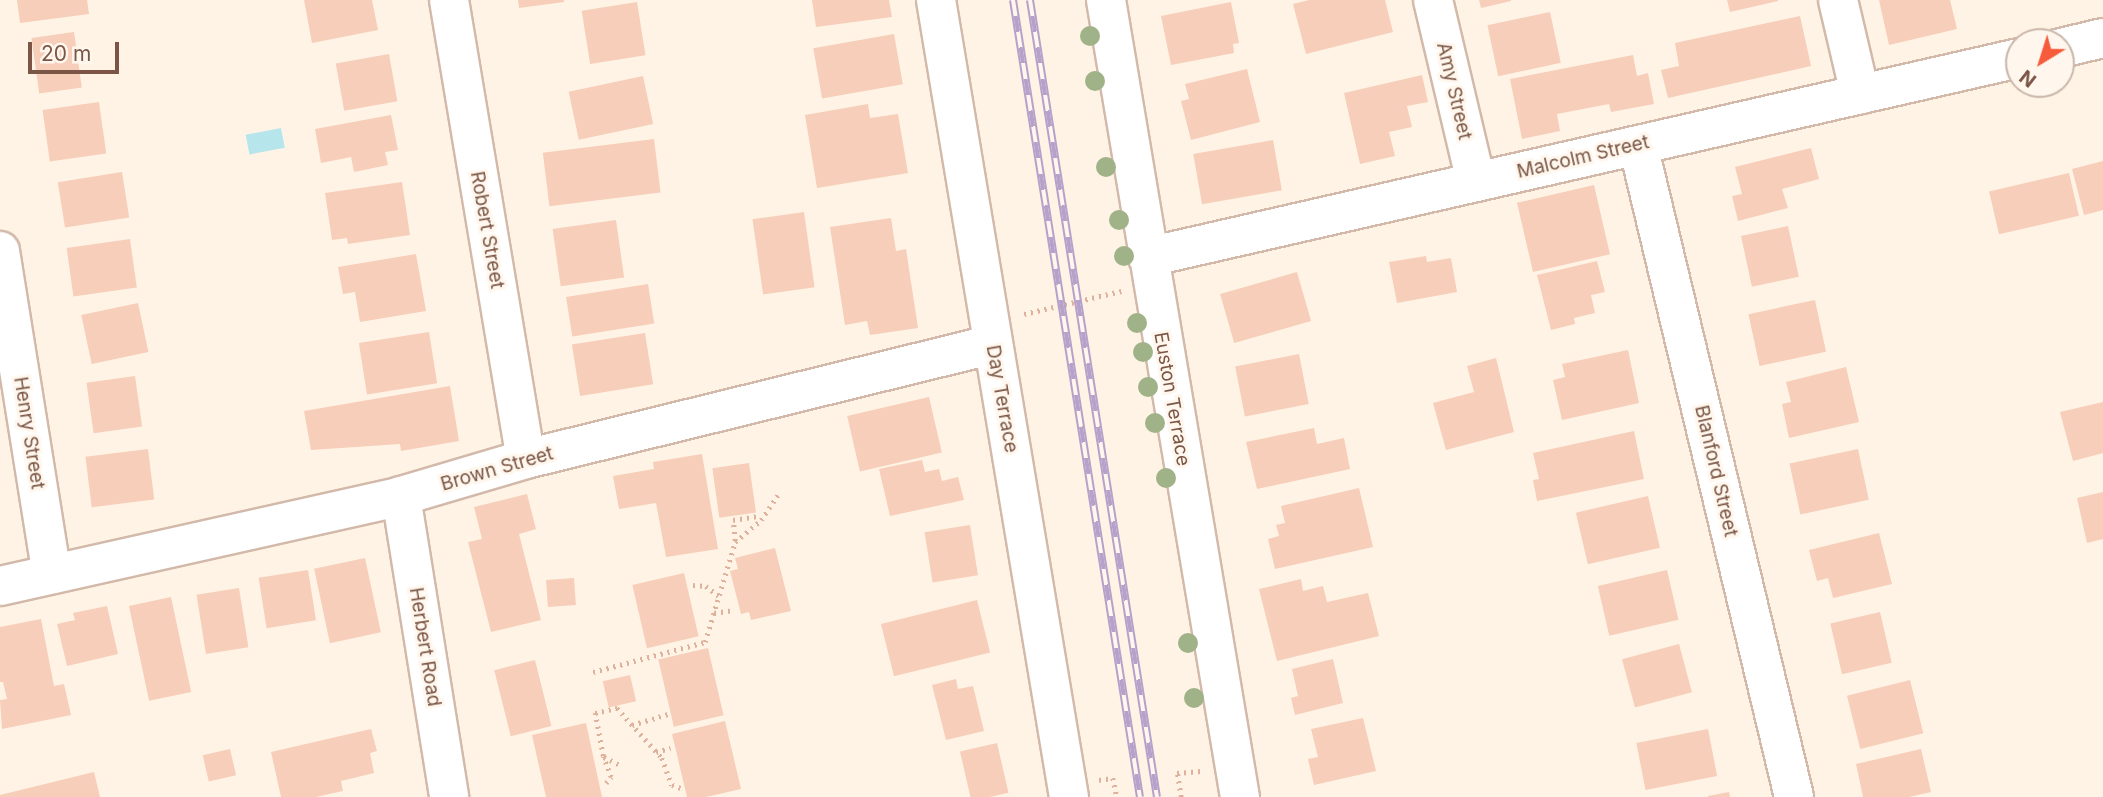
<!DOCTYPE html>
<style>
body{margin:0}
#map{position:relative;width:2103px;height:797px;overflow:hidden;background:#fff3e5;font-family:Inter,sans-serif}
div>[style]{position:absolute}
.water>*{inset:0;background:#b6e6eb;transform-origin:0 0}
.building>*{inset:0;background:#f7ceb9;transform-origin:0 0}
.path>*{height:4.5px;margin-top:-2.25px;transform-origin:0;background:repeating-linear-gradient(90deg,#ddb19b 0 2px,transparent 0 7px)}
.roads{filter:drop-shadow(2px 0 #d2b9a9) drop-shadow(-2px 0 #d2b9a9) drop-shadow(0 2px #d2b9a9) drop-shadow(0 -2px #d2b9a9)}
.minor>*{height:38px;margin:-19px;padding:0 19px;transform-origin:19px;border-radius:19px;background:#fff}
.rail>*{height:8px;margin-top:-4px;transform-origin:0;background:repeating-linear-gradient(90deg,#fff7ed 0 16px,#b5a1ca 0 32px);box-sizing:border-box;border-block:2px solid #b5a1ca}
.trees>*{width:20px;height:20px;margin:-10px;border-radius:50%;background:#a0b288}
span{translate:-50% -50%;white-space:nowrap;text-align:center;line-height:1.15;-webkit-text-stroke:6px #fff7ed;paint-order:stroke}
.street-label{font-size:19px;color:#7b5646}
.north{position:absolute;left:2005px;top:28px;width:70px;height:70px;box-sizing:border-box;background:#fff7ed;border:2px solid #cab7aa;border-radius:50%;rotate:218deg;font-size:19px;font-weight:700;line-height:28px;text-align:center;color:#7b5646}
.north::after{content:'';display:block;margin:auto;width:24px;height:32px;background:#f65b3c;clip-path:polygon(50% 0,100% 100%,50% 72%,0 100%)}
.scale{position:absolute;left:28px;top:42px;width:91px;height:32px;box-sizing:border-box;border:4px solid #7b5646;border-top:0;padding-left:9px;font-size:21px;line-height:24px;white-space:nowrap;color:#7b5646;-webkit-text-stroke:5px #fff7ed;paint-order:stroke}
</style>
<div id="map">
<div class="water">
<div style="left:281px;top:128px;width:20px;height:36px;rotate:79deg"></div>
</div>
<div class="building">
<div style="clip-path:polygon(17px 0,87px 0,89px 14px,20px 23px)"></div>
<div style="clip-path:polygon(304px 0,372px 0,378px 30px,312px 43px)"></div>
<div style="clip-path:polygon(518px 0,564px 0,564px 2px,519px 8px)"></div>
<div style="clip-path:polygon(812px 0,889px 0,892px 17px,816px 27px)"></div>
<div style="clip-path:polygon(1309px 0,1385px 0,1393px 32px,1306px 54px,1293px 4px)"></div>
<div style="clip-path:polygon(1479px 0,1511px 0,1511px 1px,1481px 8px)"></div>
<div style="clip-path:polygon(1727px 0,1778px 0,1778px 1px,1730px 12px)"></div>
<div style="clip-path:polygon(1879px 0,1950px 0,1957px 29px,1889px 45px)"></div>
<div style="left:637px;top:2px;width:54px;height:56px;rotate:81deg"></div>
<div style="clip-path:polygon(1231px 2px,1239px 43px,1233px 44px,1234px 53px,1171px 65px,1161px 16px)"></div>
<div style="left:1550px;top:12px;width:52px;height:64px;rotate:78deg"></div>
<div style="clip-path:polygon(1800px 16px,1811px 66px,1668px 98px,1661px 70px,1679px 66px,1675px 43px)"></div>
<div style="left:74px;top:32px;width:56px;height:43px;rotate:82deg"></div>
<div style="left:894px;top:34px;width:51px;height:82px;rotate:80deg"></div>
<div style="left:389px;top:54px;width:48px;height:54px;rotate:80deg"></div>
<div style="clip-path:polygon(1633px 55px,1637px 76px,1648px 73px,1654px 104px,1611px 112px,1609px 104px,1557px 114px,1560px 131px,1522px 139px,1510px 79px)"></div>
<div style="clip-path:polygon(1247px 69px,1260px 122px,1191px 140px,1181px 101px,1189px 99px,1185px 84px)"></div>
<div style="clip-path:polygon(1422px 75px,1428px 102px,1407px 106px,1412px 127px,1389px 132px,1395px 156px,1360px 164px,1344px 93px)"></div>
<div style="left:643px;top:76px;width:49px;height:76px;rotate:78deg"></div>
<div style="left:99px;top:102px;width:52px;height:57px;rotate:82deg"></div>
<div style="clip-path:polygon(868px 104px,870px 118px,898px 114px,908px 173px,817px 188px,805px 115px)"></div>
<div style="clip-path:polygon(391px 115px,398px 150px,385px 152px,388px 165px,354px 172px,351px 157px,321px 163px,315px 129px)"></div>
<div style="left:654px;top:139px;width:54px;height:112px;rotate:83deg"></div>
<div style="left:1273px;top:140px;width:51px;height:81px;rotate:80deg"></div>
<div style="clip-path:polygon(1811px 148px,1819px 179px,1782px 189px,1788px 208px,1738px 221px,1732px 196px,1742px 194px,1735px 167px)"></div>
<div style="clip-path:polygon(2103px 161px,2103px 210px,2084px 215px,2072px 169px)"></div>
<div style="left:122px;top:172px;width:46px;height:65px;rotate:81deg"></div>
<div style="left:2069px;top:173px;width:44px;height:82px;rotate:77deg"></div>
<div style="clip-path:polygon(402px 182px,410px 235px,348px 244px,347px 238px,332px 240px,325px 193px)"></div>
<div style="left:1594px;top:185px;width:71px;height:79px;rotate:77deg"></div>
<div style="left:804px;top:212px;width:76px;height:52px;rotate:82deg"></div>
<div style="clip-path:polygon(891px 218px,896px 251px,906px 249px,918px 328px,870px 335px,867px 321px,845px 325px,830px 227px)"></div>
<div style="left:616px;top:220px;width:58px;height:64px;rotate:82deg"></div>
<div style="left:1788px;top:226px;width:52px;height:48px;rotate:78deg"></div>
<div style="left:130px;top:239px;width:49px;height:64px;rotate:82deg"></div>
<div style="clip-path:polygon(416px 254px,426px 311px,360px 322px,355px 292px,343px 294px,338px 267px)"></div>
<div style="clip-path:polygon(1426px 256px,1427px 262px,1451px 258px,1457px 292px,1397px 303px,1389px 262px)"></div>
<div style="clip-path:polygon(1597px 261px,1605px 292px,1591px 295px,1595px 313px,1574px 318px,1575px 324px,1551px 330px,1537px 275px)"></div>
<div style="left:1297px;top:272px;width:51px;height:80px;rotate:74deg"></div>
<div style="left:648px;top:284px;width:40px;height:83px;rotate:81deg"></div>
<div style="left:1815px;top:300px;width:53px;height:68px;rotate:78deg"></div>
<div style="left:138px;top:303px;width:50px;height:58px;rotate:78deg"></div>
<div style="left:429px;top:332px;width:52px;height:71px;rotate:81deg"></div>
<div style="left:645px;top:333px;width:52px;height:74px;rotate:81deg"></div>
<div style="clip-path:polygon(1628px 350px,1639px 403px,1562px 420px,1553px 380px,1565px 377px,1562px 364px)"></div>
<div style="left:1299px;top:354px;width:51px;height:65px;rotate:79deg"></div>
<div style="clip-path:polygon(1496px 358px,1514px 432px,1446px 450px,1433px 403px,1474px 392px,1467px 366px)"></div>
<div style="clip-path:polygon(1846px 367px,1859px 422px,1789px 438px,1782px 404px,1791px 402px,1786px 382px)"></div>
<div style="left:135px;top:376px;width:51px;height:49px;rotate:82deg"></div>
<div style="clip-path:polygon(450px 386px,459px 441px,401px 451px,400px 444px,311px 450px,304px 411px)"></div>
<div style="left:929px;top:397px;width:57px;height:84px;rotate:77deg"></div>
<div style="clip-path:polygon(2103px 402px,2103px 453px,2073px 461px,2060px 412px)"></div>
<div style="clip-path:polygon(1314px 428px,1317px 444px,1344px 438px,1350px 469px,1257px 489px,1246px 442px)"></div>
<div style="clip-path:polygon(1634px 431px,1644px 479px,1537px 501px,1533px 480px,1539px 479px,1533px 453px)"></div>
<div style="left:148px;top:449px;width:51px;height:63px;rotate:83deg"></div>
<div style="left:1858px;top:449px;width:52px;height:70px;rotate:78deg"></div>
<div style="clip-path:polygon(702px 454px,718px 549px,666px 557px,656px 503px,619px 509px,613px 476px,654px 469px,653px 462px)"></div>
<div style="clip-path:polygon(922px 460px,925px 472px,939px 469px,942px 481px,958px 477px,964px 500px,890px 516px,879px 469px)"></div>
<div style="left:749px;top:463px;width:50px;height:37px;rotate:82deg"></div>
<div style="clip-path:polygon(1359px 488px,1373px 547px,1275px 569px,1268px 539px,1279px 536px,1276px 525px,1285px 523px,1281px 506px)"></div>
<div style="clip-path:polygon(2103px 492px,2103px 539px,2087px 543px,2077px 498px)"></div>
<div style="clip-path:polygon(527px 494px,536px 529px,519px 534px,541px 620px,491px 632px,468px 542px,482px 539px,474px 507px)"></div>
<div style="left:1648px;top:496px;width:53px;height:74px;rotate:77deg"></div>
<div style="left:970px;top:525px;width:51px;height:46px;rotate:81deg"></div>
<div style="clip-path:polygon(1879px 533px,1892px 584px,1833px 598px,1828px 578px,1817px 581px,1809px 550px)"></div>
<div style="clip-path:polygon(775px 548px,791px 611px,751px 620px,749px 612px,741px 614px,730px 571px,738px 569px,735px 558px)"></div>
<div style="left:365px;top:558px;width:76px;height:52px;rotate:78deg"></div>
<div style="left:308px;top:570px;width:51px;height:50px;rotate:81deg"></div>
<div style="left:1667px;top:570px;width:51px;height:71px;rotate:77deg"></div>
<div style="left:684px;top:573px;width:65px;height:53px;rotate:77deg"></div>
<div style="left:574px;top:578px;width:27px;height:28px;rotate:86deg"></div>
<div style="clip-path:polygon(1301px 579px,1303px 591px,1323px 586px,1327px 602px,1368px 593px,1379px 636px,1277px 661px,1259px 589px)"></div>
<div style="left:239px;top:588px;width:60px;height:43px;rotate:81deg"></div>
<div style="left:171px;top:597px;width:97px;height:43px;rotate:78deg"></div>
<div style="left:977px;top:600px;width:54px;height:99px;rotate:76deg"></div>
<div style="clip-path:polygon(107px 606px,118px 654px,67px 666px,57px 624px,75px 620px,73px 613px)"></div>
<div style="left:1880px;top:612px;width:52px;height:51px;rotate:77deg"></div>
<div style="clip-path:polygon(41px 619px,54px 686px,64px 684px,71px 715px,2px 729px,0 700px,7px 699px,3px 682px,0 682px,0 627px)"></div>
<div style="left:1679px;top:644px;width:50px;height:59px;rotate:75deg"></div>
<div style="left:708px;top:648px;width:69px;height:51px;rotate:77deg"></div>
<div style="clip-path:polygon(1333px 659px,1343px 703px,1295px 715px,1291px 698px,1298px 696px,1292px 669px)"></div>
<div style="left:535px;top:660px;width:68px;height:42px;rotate:76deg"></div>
<div style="left:630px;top:675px;width:27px;height:28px;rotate:77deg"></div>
<div style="clip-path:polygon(956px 679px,958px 689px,973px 686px,984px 731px,946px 740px,932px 685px)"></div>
<div style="left:1910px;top:680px;width:55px;height:65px;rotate:76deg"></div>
<div style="clip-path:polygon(1363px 718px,1376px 771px,1314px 785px,1308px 759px,1318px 757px,1311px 729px)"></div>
<div style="clip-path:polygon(725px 721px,741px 789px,706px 797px,687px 797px,672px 734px)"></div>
<div style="clip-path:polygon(586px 723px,602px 797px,546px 797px,532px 735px)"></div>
<div style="clip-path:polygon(371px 729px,377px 751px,370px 753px,374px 773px,341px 781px,343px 791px,316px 797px,281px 797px,271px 752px)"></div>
<div style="left:1708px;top:729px;width:48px;height:73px;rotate:79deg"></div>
<div style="left:997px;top:743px;width:51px;height:38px;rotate:77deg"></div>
<div style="left:230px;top:749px;width:27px;height:28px;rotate:77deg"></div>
<div style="clip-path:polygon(1921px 749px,1931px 792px,1909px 797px,1863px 797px,1856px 764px)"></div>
<div style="clip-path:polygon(94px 772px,100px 797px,0 797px,0 795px)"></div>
<div style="clip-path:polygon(1729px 792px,1730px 797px,1708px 797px,1708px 796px)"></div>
</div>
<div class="path">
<div style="left:1024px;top:314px;width:100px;rotate:-13.3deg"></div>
<div style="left:735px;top:541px;width:21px;rotate:-95deg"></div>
<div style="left:733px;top:520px;width:25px;rotate:-9deg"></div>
<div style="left:693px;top:585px;width:13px;rotate:4deg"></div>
<div style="left:706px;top:586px;width:16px;rotate:38deg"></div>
<div style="left:714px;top:613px;width:18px;rotate:-9deg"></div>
<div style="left:593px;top:672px;width:116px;rotate:-15deg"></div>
<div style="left:705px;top:642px;width:104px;rotate:-73.3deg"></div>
<div style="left:735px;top:542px;width:34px;rotate:-40deg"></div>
<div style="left:761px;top:520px;width:34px;rotate:-56deg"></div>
<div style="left:632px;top:725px;width:38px;rotate:-17deg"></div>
<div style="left:656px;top:752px;width:15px;rotate:-16deg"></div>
<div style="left:604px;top:757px;width:20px;rotate:27deg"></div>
<div style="left:1099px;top:780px;width:14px;rotate:-8deg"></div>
<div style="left:1113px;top:778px;width:19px;rotate:78deg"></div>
<div style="left:606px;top:783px;width:8px;rotate:-50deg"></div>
<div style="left:611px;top:777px;width:22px;rotate:-111deg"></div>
<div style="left:603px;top:756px;width:44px;rotate:-100.5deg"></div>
<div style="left:595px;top:713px;width:23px;rotate:-13deg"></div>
<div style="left:617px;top:708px;width:67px;rotate:48deg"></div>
<div style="left:662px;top:758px;width:29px;rotate:70deg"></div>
<div style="left:672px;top:785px;width:9px;rotate:18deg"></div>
<div style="left:1181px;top:797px;width:24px;rotate:-99deg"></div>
<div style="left:1177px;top:773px;width:24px;rotate:-5deg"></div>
</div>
<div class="roads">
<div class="minor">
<div style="left:449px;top:0;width:465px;rotate:80.5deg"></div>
<div style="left:936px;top:0;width:808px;rotate:80.53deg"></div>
<div style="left:1106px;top:0;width:808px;rotate:80.46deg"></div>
<div style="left:1433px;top:0;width:187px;rotate:76.7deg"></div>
<div style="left:1838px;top:0;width:97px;rotate:76.8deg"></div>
<div style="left:2061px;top:48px;width:43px;rotate:-13.4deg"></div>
<div style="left:1638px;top:145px;width:670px;rotate:76.54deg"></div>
<div style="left:0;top:251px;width:327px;rotate:80.9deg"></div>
<div style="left:1148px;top:257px;width:893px;rotate:-12.87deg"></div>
<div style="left:401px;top:496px;width:305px;rotate:80.9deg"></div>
<div style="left:0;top:586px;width:411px;rotate:-12.6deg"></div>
<div style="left:401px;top:496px;width:130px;rotate:-16.5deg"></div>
<div style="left:526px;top:459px;width:481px;rotate:-13.8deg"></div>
</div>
</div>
<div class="rail">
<div style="left:1013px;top:0;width:807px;rotate:80.95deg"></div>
<div style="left:1030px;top:0;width:807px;rotate:80.95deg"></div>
</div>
<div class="trees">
<div style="left:1090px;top:36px"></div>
<div style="left:1095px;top:81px"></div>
<div style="left:1106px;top:167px"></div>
<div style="left:1119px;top:220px"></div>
<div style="left:1124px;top:256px"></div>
<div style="left:1137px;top:323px"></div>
<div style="left:1143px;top:352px"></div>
<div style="left:1148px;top:387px"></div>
<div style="left:1155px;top:423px"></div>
<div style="left:1166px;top:478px"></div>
<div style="left:1188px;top:643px"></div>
<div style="left:1194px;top:698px"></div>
</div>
<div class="street-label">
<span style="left:1454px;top:91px;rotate:77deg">Amy Street</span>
<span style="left:1583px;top:157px;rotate:-13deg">Malcolm Street</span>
<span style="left:487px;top:230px;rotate:80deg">Robert Street</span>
<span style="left:1002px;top:399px;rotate:80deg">Day Terrace</span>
<span style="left:1172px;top:399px;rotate:80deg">Euston Terrace</span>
<span style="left:29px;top:433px;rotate:81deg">Henry Street</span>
<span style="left:497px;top:469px;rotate:-16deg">Brown Street</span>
<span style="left:1716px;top:471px;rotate:77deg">Blanford Street</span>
<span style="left:425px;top:647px;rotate:81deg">Herbert Road</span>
</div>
<div class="north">N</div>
<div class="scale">20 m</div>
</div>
